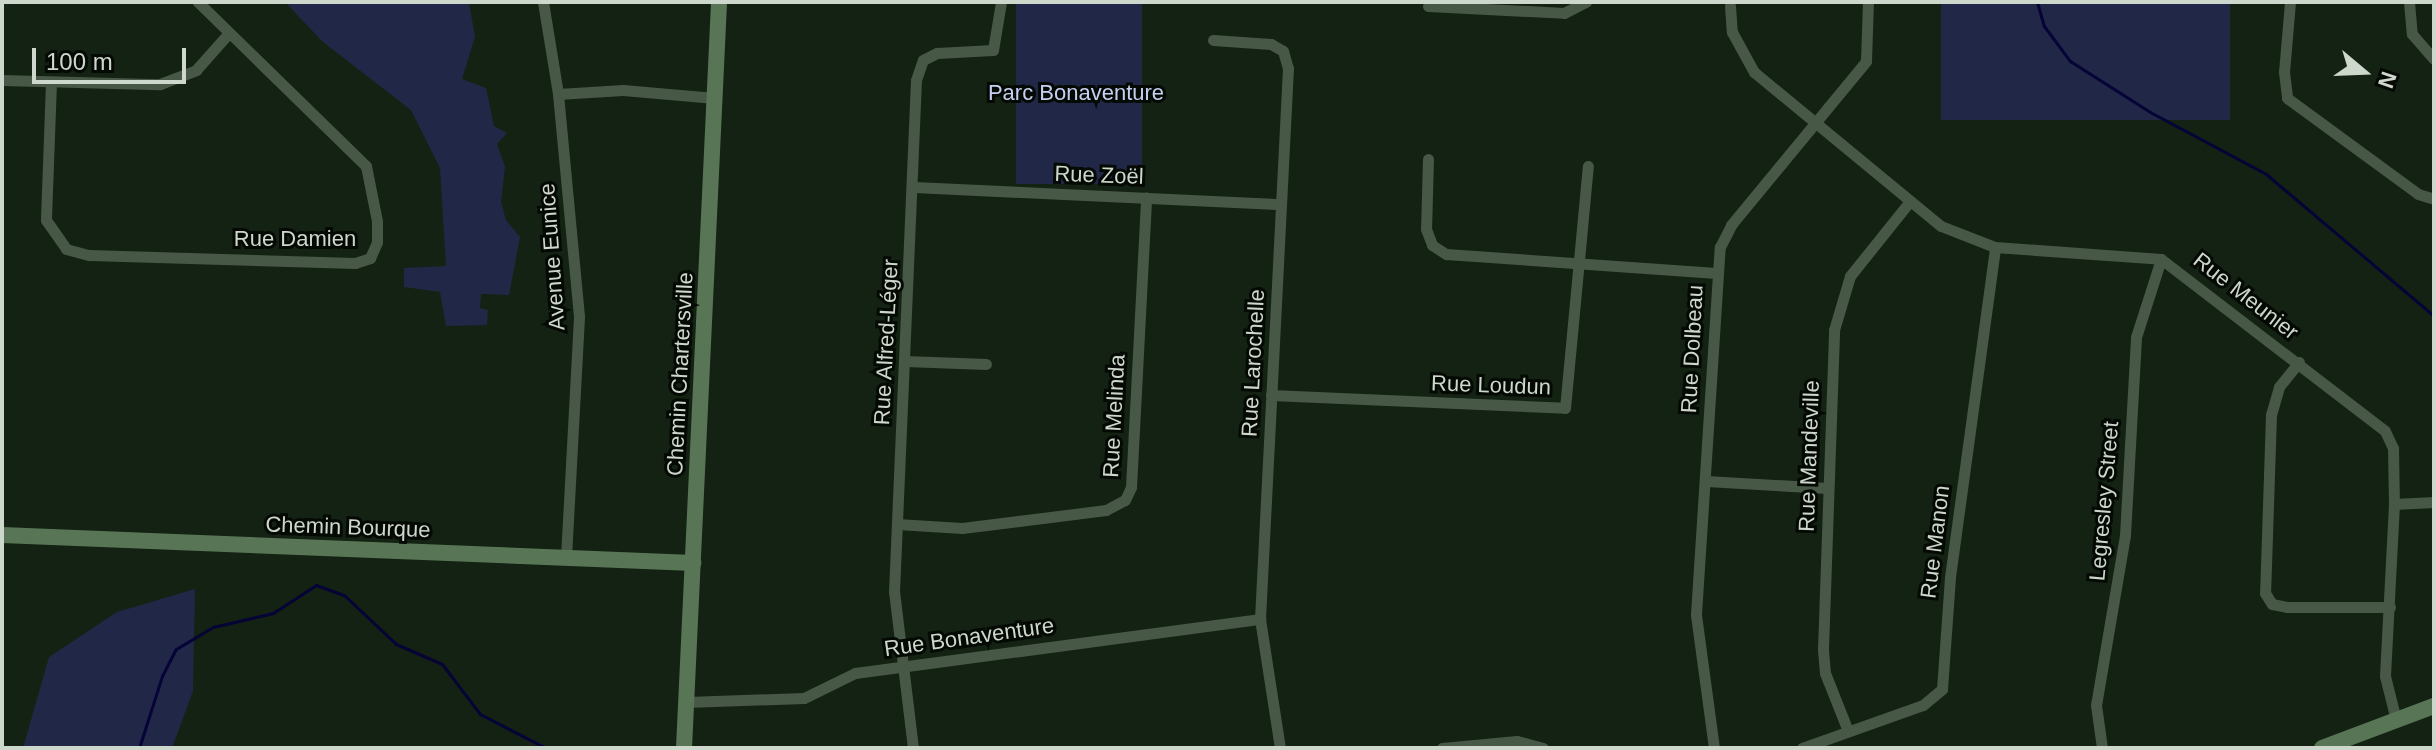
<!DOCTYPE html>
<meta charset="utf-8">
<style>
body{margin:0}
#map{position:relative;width:2436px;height:750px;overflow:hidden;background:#132212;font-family:Helvetica,sans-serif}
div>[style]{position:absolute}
.green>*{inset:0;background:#212847;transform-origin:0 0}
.stream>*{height:3px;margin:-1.5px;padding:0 1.5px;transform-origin:1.5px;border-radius:1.5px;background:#060337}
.street>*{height:11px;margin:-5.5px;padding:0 5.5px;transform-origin:5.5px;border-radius:5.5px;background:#475846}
.secondary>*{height:16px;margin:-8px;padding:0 8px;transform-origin:8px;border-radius:8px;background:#587656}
span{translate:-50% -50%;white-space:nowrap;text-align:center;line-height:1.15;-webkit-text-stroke:6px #040904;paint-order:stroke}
.park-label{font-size:22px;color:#c6d0f3}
.street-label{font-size:22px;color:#cdd7cc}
.frame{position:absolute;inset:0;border:4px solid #cdd7cc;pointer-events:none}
.north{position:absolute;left:2324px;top:32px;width:80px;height:80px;-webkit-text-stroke:6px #040904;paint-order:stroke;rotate:109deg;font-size:22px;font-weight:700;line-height:32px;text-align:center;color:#cdd7cc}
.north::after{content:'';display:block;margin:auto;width:28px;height:36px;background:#cdd7cc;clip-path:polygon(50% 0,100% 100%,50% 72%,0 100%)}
.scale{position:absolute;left:32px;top:48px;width:154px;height:36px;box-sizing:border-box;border:4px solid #cdd7cc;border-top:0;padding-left:10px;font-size:24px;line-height:28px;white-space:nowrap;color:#cdd7cc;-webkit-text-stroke:6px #040904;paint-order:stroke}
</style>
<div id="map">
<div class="green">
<div style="clip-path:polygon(285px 2px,469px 2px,475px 37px,462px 79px,486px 88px,494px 126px,507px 133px,497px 144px,505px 167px,501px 202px,506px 220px,520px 237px,509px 295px,481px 294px,480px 308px,488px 310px,487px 325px,446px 326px,440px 292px,404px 287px,404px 268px,446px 266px,440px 168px,411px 110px,323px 42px)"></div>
<div style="left:1016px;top:2px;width:126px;height:182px"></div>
<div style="left:1941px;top:2px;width:289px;height:118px"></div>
<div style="clip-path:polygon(195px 589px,193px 691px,172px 748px,23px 748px,49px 657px,117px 612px)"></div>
</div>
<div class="stream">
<div style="left:2037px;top:2px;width:25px;rotate:74deg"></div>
<div style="left:2044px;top:26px;width:44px;rotate:53.4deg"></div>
<div style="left:2070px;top:61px;width:95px;rotate:32.5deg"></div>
<div style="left:2150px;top:112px;width:132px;rotate:28.1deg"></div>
<div style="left:2266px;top:174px;width:220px;rotate:40.2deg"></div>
<div style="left:139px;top:748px;width:76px;rotate:-72.3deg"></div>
<div style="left:162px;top:676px;width:30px;rotate:-63deg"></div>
<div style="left:176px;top:649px;width:43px;rotate:-30.7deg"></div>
<div style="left:213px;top:627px;width:62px;rotate:-13.1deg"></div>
<div style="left:273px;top:613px;width:51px;rotate:-33.1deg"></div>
<div style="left:316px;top:585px;width:30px;rotate:20deg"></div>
<div style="left:344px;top:595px;width:71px;rotate:43.3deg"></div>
<div style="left:396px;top:644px;width:50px;rotate:23.5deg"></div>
<div style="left:442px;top:664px;width:63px;rotate:52.8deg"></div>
<div style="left:480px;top:714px;width:74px;rotate:27.3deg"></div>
</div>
<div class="street">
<div style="left:543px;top:2px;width:93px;rotate:80.7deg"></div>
<div style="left:558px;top:94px;width:224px;rotate:84.6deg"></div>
<div style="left:579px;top:317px;width:241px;rotate:93.1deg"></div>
<div style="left:2290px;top:2px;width:70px;rotate:94.9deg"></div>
<div style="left:2284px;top:72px;width:26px;rotate:83deg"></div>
<div style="left:2287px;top:98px;width:162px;rotate:36.2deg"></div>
<div style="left:2418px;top:194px;width:17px;rotate:17deg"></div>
<div style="left:2409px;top:2px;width:32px;rotate:85deg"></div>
<div style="left:2412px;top:34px;width:33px;rotate:49deg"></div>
<div style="left:1428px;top:6px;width:136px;rotate:2.9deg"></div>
<div style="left:1564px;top:13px;width:25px;rotate:-27deg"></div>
<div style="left:1730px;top:6px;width:26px;rotate:86deg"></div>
<div style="left:1732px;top:32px;width:46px;rotate:61.2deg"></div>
<div style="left:1754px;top:72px;width:242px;rotate:39.5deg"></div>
<div style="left:1941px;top:226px;width:58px;rotate:21.3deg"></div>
<div style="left:1995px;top:247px;width:166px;rotate:4.1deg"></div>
<div style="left:2161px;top:259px;width:282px;rotate:37.5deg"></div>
<div style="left:2385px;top:431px;width:19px;rotate:65deg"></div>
<div style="left:2393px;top:448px;width:56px;rotate:89deg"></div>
<div style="left:2394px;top:504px;width:172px;rotate:93deg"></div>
<div style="left:2385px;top:676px;width:45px;rotate:76deg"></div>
<div style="left:1213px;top:40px;width:58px;rotate:3.9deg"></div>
<div style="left:1271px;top:44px;width:14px;rotate:30deg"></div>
<div style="left:1283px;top:51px;width:18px;rotate:74deg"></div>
<div style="left:1288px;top:68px;width:552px;rotate:92.91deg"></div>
<div style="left:1260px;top:619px;width:131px;rotate:81.2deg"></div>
<div style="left:2px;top:80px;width:158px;rotate:1.5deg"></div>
<div style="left:160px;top:84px;width:39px;rotate:-21deg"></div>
<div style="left:196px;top:70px;width:48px;rotate:-48.4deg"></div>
<div style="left:51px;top:82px;width:138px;rotate:92.1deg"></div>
<div style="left:46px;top:220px;width:35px;rotate:55deg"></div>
<div style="left:66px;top:249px;width:24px;rotate:15deg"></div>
<div style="left:89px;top:255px;width:266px;rotate:1.7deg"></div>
<div style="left:355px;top:263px;width:16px;rotate:-18deg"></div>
<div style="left:370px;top:258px;width:17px;rotate:-66deg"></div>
<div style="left:377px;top:242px;width:21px;rotate:-90deg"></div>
<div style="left:377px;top:221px;width:56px;rotate:-101.3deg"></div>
<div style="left:366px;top:166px;width:235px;rotate:-135.7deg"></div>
<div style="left:558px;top:94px;width:65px;rotate:-3.5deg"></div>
<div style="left:623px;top:90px;width:92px;rotate:5deg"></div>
<div style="left:1428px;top:159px;width:70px;rotate:91.6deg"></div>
<div style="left:1426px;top:229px;width:17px;rotate:69deg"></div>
<div style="left:1432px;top:245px;width:17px;rotate:33deg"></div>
<div style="left:1446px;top:254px;width:271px;rotate:4deg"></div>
<div style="left:914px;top:187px;width:367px;rotate:2.7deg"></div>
<div style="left:905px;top:361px;width:81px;rotate:2.1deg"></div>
<div style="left:2299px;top:362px;width:32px;rotate:129deg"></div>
<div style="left:2279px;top:387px;width:29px;rotate:106deg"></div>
<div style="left:2271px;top:415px;width:178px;rotate:91.9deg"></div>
<div style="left:2265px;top:593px;width:13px;rotate:58deg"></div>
<div style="left:2272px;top:604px;width:15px;rotate:11deg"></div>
<div style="left:2287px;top:607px;width:103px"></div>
<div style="left:1271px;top:395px;width:294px;rotate:2.5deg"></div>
<div style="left:1565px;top:408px;width:243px;rotate:-84.6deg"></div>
<div style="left:1706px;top:481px;width:122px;rotate:3.3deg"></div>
<div style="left:2394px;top:504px;width:40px;rotate:-2.9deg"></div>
<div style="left:897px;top:524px;width:65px;rotate:3.5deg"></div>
<div style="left:962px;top:528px;width:145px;rotate:-7.1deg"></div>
<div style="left:1106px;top:510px;width:21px;rotate:-28deg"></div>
<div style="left:1125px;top:500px;width:14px;rotate:-65deg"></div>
<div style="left:1131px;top:487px;width:290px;rotate:-87deg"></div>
<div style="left:687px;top:702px;width:117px;rotate:-2deg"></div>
<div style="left:804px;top:698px;width:57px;rotate:-26.1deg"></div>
<div style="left:855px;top:673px;width:409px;rotate:-7.6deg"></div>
<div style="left:1848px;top:731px;width:62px;rotate:-111.6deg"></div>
<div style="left:1825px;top:673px;width:24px;rotate:-95deg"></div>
<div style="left:1823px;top:649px;width:319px;rotate:-88deg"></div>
<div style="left:1834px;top:330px;width:56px;rotate:-73.5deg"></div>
<div style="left:1850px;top:276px;width:96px;rotate:-51.3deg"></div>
<div style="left:913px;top:748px;width:157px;rotate:-96.9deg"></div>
<div style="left:894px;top:592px;width:512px;rotate:-87.54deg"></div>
<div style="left:916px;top:80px;width:21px;rotate:-71deg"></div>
<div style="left:923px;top:60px;width:16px;rotate:-27deg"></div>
<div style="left:937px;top:53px;width:56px;rotate:-3.1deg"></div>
<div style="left:993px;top:50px;width:49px;rotate:-80.5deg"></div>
<div style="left:1442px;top:748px;width:75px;rotate:-5.3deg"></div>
<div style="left:1517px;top:741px;width:27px;rotate:15deg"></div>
<div style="left:1714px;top:748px;width:135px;rotate:-97.7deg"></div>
<div style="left:1696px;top:614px;width:368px;rotate:-86.3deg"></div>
<div style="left:1720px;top:247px;width:25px;rotate:-63deg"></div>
<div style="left:1731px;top:225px;width:212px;rotate:-50.5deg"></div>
<div style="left:1866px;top:61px;width:59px;rotate:-88.1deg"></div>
<div style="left:1802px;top:748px;width:128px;rotate:-19.6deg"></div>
<div style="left:1923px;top:705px;width:25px;rotate:-40deg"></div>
<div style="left:1942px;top:689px;width:112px;rotate:-85.9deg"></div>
<div style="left:1950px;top:577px;width:333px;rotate:-82.2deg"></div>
<div style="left:2102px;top:748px;width:43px;rotate:-97.9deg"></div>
<div style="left:2096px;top:705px;width:172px;rotate:-80.3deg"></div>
<div style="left:2125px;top:535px;width:198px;rotate:-86.8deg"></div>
<div style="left:2136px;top:337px;width:82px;rotate:-72.2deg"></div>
</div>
<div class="secondary">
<div style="left:2px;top:535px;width:692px;rotate:2.32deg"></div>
<div style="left:684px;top:748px;width:747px;rotate:-87.31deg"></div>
<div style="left:2322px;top:748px;width:120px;rotate:-20.6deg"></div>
</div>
<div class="park-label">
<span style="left:1076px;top:93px">Parc Bonaventure</span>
</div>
<div class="street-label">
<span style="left:1099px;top:175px;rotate:2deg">Rue Zoël</span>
<span style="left:295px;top:239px">Rue Damien</span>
<span style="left:552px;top:257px;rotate:-94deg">Avenue Eunice</span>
<span style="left:2246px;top:296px;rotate:38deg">Rue Meunier</span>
<span style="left:886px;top:342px;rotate:-87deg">Rue Alfred-Léger</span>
<span style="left:1692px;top:349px;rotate:-87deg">Rue Dolbeau</span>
<span style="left:1253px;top:363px;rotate:-87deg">Rue Larochelle</span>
<span style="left:680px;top:374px;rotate:-87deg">Chemin Chartersville</span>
<span style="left:1491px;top:385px;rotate:2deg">Rue Loudun</span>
<span style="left:1114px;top:416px;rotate:-87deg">Rue Melinda</span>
<span style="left:1809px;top:456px;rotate:-88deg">Rue Mandeville</span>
<span style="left:2104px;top:501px;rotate:-85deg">Legresley Street</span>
<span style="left:348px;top:527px;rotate:2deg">Chemin Bourque</span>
<span style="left:1935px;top:542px;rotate:-83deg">Rue Manon</span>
<span style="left:969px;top:637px;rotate:-8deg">Rue Bonaventure</span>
</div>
<div class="frame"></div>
<div class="north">N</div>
<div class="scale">100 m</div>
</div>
